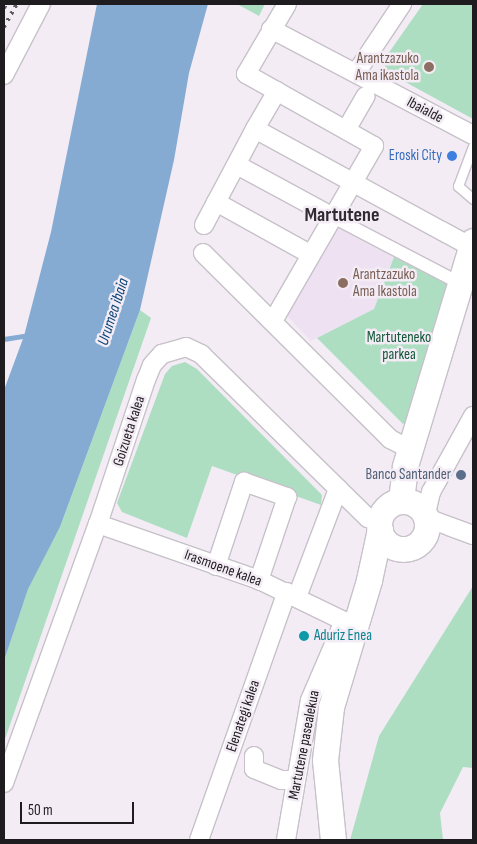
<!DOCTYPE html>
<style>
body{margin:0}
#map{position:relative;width:477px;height:844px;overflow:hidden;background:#f3ecf5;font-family:"Sofia Sans Condensed",sans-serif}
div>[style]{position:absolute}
.built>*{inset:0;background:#eee2f2}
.green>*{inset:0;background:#addec2}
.water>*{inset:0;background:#85abd3}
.stream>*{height:4.5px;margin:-2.25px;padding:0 2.25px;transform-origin:2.25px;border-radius:2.25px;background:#85abd3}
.roads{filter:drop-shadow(1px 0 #c7c1c9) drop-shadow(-1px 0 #c7c1c9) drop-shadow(0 1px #c7c1c9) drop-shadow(0 -1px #c7c1c9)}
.service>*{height:9px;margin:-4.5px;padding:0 4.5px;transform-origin:4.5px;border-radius:4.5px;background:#fff}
.pedestrian>*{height:12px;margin:-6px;padding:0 6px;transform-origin:6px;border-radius:6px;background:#fff}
.minor>*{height:18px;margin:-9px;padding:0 9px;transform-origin:9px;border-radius:9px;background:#fff}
.secondary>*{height:25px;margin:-12.5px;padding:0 12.5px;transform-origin:12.5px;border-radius:12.5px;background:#fff}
.secondary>.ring{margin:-12.5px;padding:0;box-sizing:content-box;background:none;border:25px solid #fff;border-radius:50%}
.rail>*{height:4px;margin-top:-2px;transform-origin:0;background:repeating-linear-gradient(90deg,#605c61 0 2.5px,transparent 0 7.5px)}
.dots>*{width:14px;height:14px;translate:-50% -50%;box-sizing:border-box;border:2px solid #f3ecf5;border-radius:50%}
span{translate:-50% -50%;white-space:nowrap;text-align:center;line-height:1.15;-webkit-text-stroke:5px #f3ecf5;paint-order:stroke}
.education-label{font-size:15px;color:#785e54}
.right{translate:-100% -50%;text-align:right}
.left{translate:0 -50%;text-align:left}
.street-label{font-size:15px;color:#1f1c1f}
.shop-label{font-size:15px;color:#366cbe}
.park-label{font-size:15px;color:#135638}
.service-label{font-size:15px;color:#4e5e75}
.culture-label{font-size:15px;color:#0d838f}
.water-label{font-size:16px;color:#064174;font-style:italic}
.district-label{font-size:20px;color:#302a31;font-weight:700}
.frame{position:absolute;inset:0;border:5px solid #1f1c1f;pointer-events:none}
.scale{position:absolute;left:20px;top:802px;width:114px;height:22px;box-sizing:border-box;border:2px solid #1f1c1f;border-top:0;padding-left:6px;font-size:15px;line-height:18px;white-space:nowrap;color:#1f1c1f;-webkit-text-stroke:4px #f3ecf5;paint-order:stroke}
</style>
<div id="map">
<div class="built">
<div style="clip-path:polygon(336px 227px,394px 257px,374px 309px,311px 341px,285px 314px)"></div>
</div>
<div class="green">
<div style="clip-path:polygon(237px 4px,265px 4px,259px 16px)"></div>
<div style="clip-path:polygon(423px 4px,473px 4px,473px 119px,387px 72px,383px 61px)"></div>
<div style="clip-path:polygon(394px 257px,450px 286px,409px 421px,403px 424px,317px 338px,374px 309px)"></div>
<div style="clip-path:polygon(140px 310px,151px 318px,4px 742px,4px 661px,28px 588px,60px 527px)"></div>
<div style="clip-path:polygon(185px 362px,197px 369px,322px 495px,321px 505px,212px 466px,187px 538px,122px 512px,117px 503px,165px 374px,172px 366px)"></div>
<div style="clip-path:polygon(473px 586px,473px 768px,463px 767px,440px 813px,443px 840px,350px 840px,379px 736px)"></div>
</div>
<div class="water">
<div style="clip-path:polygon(97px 4px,208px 4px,189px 73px,174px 160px,140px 310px,60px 527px,28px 589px,4px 661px,4px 390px,24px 336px,51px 232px)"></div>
</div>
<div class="stream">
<div style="left:4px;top:339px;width:26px;rotate:-9deg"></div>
</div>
<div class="roads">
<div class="service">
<div style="left:473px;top:146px;width:43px;rotate:110.6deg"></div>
<div style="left:458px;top:186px;width:20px;rotate:41deg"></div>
</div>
<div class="pedestrian">
<div style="left:333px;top:217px;width:142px;rotate:27.6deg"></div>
</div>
<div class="minor">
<div style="left:271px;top:29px;width:228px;rotate:27.7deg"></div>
<div style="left:356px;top:73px;width:83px;rotate:-56.3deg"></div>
<div style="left:4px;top:75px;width:80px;rotate:-62.5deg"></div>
<div style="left:277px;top:91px;width:44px;rotate:120.1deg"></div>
<div style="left:255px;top:129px;width:246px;rotate:28.6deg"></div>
<div style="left:346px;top:130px;width:39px;rotate:-60deg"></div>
<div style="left:237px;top:165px;width:109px;rotate:28.4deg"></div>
<div style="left:216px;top:202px;width:107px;rotate:29deg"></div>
<div style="left:204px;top:225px;width:109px;rotate:-62deg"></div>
<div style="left:203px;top:253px;width:264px;rotate:44.8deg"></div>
<div style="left:390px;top:439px;width:22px;rotate:27deg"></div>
<div style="left:273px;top:321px;width:202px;rotate:-60deg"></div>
<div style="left:374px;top:146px;width:147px;rotate:-150.6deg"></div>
<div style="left:246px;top:74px;width:81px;rotate:-59.6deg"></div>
<div style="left:473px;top:416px;width:87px;rotate:118.9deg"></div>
<div style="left:431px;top:492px;width:17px;rotate:103deg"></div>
<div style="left:427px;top:509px;width:9px;rotate:90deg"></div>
<div style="left:427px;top:518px;width:49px;rotate:20.3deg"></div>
<div style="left:98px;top:524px;width:170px;rotate:19.2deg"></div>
<div style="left:259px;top:580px;width:94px;rotate:25.8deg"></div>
<div style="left:344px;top:621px;width:13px;rotate:9deg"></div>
<div style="left:216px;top:566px;width:89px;rotate:-71.6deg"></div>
<div style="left:244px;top:482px;width:46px;rotate:19.2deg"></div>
<div style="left:287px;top:497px;width:88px;rotate:108.6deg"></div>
<div style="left:297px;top:597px;width:116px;rotate:-69.2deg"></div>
<div style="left:254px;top:756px;width:13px;rotate:90deg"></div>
<div style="left:254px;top:769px;width:29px;rotate:22deg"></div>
<div style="left:281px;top:780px;width:15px"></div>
<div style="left:4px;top:783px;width:276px;rotate:-70.1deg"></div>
<div style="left:98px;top:524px;width:152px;rotate:-71.6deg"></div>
<div style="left:146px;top:380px;width:16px;rotate:-68deg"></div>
<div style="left:152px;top:365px;width:15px;rotate:-48deg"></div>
<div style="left:162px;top:354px;width:25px;rotate:-16deg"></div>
<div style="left:186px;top:347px;width:17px;rotate:25deg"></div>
<div style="left:201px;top:354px;width:234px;rotate:44.5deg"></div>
<div style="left:368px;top:518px;width:12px;rotate:9deg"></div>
<div style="left:199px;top:840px;width:263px;rotate:-70.5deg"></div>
<div style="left:286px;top:840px;width:142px;rotate:-80.3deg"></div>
<div style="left:310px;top:700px;width:86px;rotate:-66.7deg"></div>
</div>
<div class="secondary">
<div style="left:401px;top:500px;width:34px;rotate:-83deg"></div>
<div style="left:405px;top:466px;width:235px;rotate:-73.2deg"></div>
<div class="ring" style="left:379px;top:501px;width:23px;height:23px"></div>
<div style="left:333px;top:840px;width:80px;rotate:-95.7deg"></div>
<div style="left:325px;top:760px;width:53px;rotate:-83.5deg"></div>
<div style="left:331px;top:707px;width:133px;rotate:-73.3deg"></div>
<div style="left:369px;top:580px;width:52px;rotate:-77.8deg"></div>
</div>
</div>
<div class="rail">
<div style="left:4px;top:8px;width:4px;rotate:-63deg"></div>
<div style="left:4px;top:27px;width:26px;rotate:-61deg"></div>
</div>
<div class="dots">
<div style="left:429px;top:67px;background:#8d6e63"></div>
<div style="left:452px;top:156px;background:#3f7fe0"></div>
<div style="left:343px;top:283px;background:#8d6e63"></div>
<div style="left:461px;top:475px;background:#5c6f8a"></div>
<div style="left:304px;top:636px;background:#0f9aa8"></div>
</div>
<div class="education-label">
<span class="right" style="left:419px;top:67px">Arantzazuko<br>Ama ikastola</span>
<span class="left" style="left:353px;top:283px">Arantzazuko<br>Ama Ikastola</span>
</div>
<div class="street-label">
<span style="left:425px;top:110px;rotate:28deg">Ibaialde</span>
<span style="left:129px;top:431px;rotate:-72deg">Goizueta kalea</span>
<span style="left:223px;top:568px;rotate:20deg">Irasmoene kalea</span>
<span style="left:243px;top:716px;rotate:-71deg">Elenategi kalea</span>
<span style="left:304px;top:745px;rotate:-79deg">Martutene pasealekua</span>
</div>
<div class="shop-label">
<span class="right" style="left:442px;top:156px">Eroski City</span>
</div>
<div class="park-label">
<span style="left:399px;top:346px">Martuteneko<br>parkea</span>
</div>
<div class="service-label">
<span class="right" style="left:451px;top:475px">Banco Santander</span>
</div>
<div class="culture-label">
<span class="left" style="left:314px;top:636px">Aduriz Enea</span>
</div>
<div class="water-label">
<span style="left:114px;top:312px;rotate:-72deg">Urumea ibaia</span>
</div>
<div class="district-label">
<span style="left:342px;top:215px">Martutene</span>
</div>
<div class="frame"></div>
<div class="scale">50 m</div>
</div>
